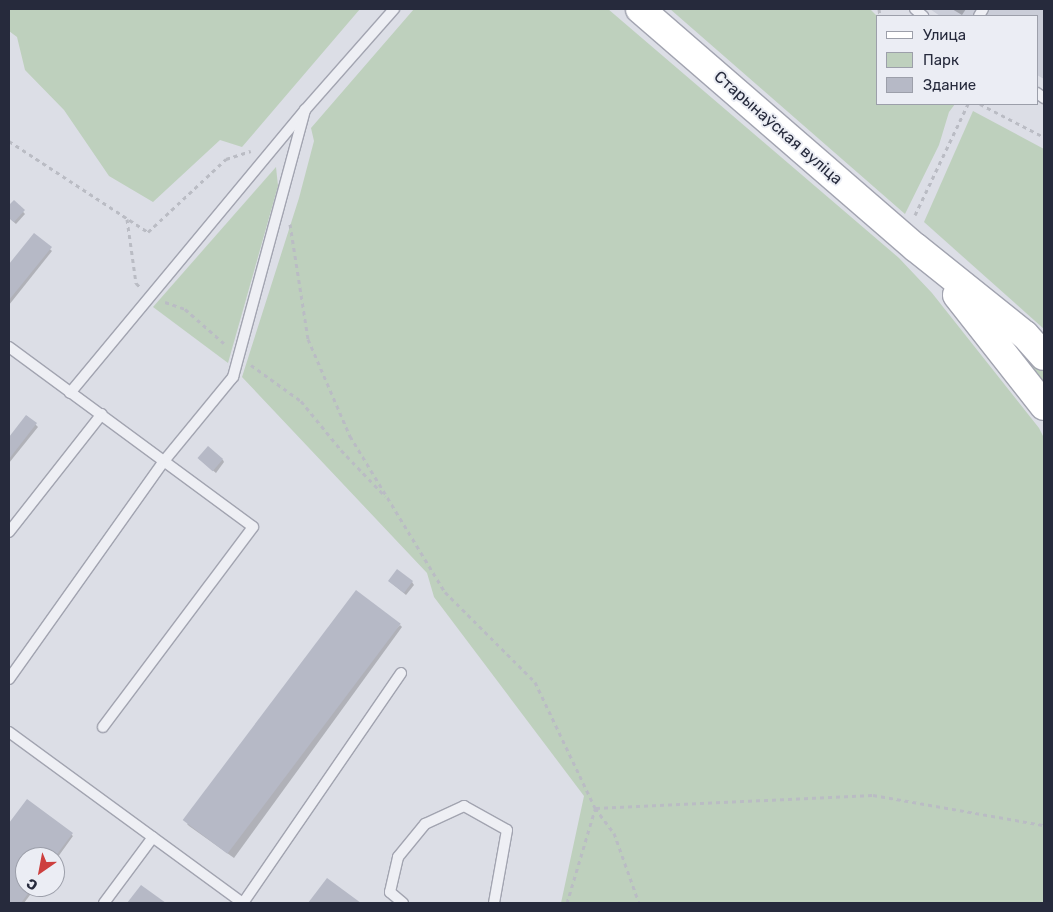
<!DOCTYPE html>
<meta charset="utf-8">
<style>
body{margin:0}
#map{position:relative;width:1053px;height:912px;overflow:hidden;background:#dcdee6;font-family:Rubik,sans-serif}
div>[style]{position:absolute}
.built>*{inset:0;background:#cacdd8}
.green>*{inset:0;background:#bed0bd}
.shadow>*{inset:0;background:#0003}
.building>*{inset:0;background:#b6b9c6;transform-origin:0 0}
.path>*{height:3px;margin-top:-1.5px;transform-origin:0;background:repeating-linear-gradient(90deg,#babcc4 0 4px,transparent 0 8px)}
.roads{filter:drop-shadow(1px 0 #a2a4b0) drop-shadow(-1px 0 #a2a4b0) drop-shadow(0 1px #a2a4b0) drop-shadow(0 -1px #a2a4b0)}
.service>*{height:10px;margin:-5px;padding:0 5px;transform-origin:5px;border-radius:5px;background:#eeeff4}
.secondary>*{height:28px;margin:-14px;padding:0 14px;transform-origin:14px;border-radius:14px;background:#fff}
span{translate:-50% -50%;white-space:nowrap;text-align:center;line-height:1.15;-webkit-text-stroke:4px #ebedf4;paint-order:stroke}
.street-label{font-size:16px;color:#262a3c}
.frame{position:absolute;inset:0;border:10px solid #262a3c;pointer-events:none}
.legend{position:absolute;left:876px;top:15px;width:162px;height:90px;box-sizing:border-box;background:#ebedf4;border:1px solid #9c9faa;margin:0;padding:6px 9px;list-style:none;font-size:15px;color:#262a3c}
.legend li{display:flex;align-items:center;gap:10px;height:25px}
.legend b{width:25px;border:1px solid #9c9faa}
.north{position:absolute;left:15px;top:847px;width:50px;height:50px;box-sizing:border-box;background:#ebedf4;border:1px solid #9c9faa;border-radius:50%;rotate:213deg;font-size:14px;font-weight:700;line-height:20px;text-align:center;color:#262a3c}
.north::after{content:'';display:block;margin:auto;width:18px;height:22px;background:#cd3f3e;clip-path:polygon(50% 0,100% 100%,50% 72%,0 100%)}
</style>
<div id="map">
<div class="built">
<div style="clip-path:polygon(930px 9px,1044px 9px,1044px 79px,1037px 75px,1037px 16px,940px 16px)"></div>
</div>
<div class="green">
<div style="clip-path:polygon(9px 9px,360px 9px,242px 147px,220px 140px,153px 202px,109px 176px,64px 110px,25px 70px,17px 37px,9px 31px)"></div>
<div style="clip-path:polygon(414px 9px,608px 9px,899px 258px,932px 293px,1039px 428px,1044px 438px,1044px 903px,561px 903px,584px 796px,434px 597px,427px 573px,242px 377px,299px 198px,314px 141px,311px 128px)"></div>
<div style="clip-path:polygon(670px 9px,870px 9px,877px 16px,877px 104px,955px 104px,949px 112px,939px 145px,905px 214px)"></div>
<div style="clip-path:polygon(973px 111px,1044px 149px,1044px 329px,924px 222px)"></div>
<div style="clip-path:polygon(276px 167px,278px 186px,228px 363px,153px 307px)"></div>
<div style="clip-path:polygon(984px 314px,1044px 369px,1044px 392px)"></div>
</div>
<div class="shadow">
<div style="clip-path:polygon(952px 9px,966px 9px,962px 15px)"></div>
<div style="clip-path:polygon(14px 202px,25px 214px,16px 224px,9px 218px,9px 207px)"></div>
<div style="clip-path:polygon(34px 235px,52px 251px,9px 305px,9px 266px)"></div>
<div style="clip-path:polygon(27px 416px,38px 427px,9px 463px,9px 439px)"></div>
<div style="clip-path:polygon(199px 459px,223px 460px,224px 462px,216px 473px)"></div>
<div style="clip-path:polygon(389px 581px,412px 582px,414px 585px,406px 595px)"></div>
<div style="clip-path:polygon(400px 625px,402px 627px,234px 858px,189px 826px,187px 824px)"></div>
<div style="clip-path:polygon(27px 800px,73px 836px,55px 861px,55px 857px,25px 857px,25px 887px,36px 887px,24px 903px,9px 903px,9px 825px)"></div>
</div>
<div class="building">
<div style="clip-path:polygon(14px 200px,25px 210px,14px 222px,9px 218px,9px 205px)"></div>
<div style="clip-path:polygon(34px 233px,52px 247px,9px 300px,9px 264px)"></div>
<div style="clip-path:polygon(26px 415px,37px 423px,9px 459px,9px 437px)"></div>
<div style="left:208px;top:446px;width:20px;height:16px;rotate:41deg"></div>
<div style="left:397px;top:569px;width:20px;height:15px;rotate:37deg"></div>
<div style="left:356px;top:590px;width:56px;height:288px;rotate:37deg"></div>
<div style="clip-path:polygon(27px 799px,73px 833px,55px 857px,25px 857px,25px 887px,33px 887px,21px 903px,9px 903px,9px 823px)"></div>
<div style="clip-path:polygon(327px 878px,361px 903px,308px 903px)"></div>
<div style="clip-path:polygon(141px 885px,166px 903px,127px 903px)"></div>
</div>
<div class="path">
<div style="left:879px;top:9px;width:7px;rotate:82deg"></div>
<div style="left:980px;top:104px;width:72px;rotate:27.3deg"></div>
<div style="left:9px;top:141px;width:166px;rotate:33.2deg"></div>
<div style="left:148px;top:232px;width:107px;rotate:-43.1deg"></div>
<div style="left:226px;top:159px;width:26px;rotate:-18deg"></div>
<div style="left:915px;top:215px;width:123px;rotate:-64.5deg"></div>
<div style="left:127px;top:219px;width:65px;rotate:82deg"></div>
<div style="left:136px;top:283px;width:6px;rotate:45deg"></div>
<div style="left:290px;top:224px;width:116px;rotate:81.1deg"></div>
<div style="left:308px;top:339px;width:106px;rotate:66.6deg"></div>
<div style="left:350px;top:436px;width:183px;rotate:58.7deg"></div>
<div style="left:445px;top:592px;width:127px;rotate:45deg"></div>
<div style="left:535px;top:682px;width:140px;rotate:64.5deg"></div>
<div style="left:595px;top:808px;width:31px;rotate:53deg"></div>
<div style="left:614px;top:833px;width:74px;rotate:70.3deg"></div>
<div style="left:165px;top:302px;width:21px;rotate:19deg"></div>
<div style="left:185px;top:309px;width:55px;rotate:41.3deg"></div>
<div style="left:251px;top:365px;width:62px;rotate:35.8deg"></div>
<div style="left:301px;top:401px;width:63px;rotate:50.8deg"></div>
<div style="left:341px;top:450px;width:64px;rotate:46.3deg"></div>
<div style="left:596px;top:808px;width:277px;rotate:-2.7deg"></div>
<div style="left:873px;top:795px;width:174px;rotate:10deg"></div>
<div style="left:567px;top:903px;width:98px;rotate:-73.4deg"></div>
</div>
<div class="roads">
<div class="service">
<div style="left:915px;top:9px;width:11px;rotate:41deg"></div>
<div style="left:979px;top:16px;width:8px;rotate:-60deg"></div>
<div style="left:1037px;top:93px;width:9px;rotate:36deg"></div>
<div style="left:9px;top:347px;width:303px;rotate:36.4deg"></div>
<div style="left:253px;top:527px;width:250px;rotate:126.9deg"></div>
<div style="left:70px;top:393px;width:368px;rotate:-50.3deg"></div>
<div style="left:305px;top:110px;width:135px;rotate:-48.6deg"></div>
<div style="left:9px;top:532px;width:150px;rotate:-51.8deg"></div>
<div style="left:9px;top:679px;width:267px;rotate:-54.6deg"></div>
<div style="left:164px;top:461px;width:109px;rotate:-50.6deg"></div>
<div style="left:233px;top:377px;width:277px;rotate:-74.9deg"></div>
<div style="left:9px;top:732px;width:290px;rotate:36.2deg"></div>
<div style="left:104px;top:903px;width:82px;rotate:-53.4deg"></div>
<div style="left:243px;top:903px;width:279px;rotate:-55.5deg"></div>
<div style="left:403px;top:903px;width:17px;rotate:-140deg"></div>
<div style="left:390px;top:892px;width:36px;rotate:-77deg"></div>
<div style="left:398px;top:857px;width:43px;rotate:-50.7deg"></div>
<div style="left:425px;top:824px;width:43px;rotate:-24.8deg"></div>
<div style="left:464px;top:806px;width:49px;rotate:29.2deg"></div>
<div style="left:507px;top:830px;width:74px;rotate:100.1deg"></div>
</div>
<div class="secondary">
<div style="left:640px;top:9px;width:364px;rotate:40.9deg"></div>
<div style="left:915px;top:247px;width:141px;rotate:38.7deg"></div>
<div style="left:1025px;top:335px;width:28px;rotate:48deg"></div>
<div style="left:957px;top:295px;width:141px;rotate:51.9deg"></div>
</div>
</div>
<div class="street-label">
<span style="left:778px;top:128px;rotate:41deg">Старынаўская вуліца</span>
</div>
<div class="frame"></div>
<ul class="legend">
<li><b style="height:6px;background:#fff"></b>Улица</li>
<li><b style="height:14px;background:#bed0bd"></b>Парк</li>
<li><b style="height:14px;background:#b6b9c6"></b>Здание</li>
</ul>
<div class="north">С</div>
</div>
